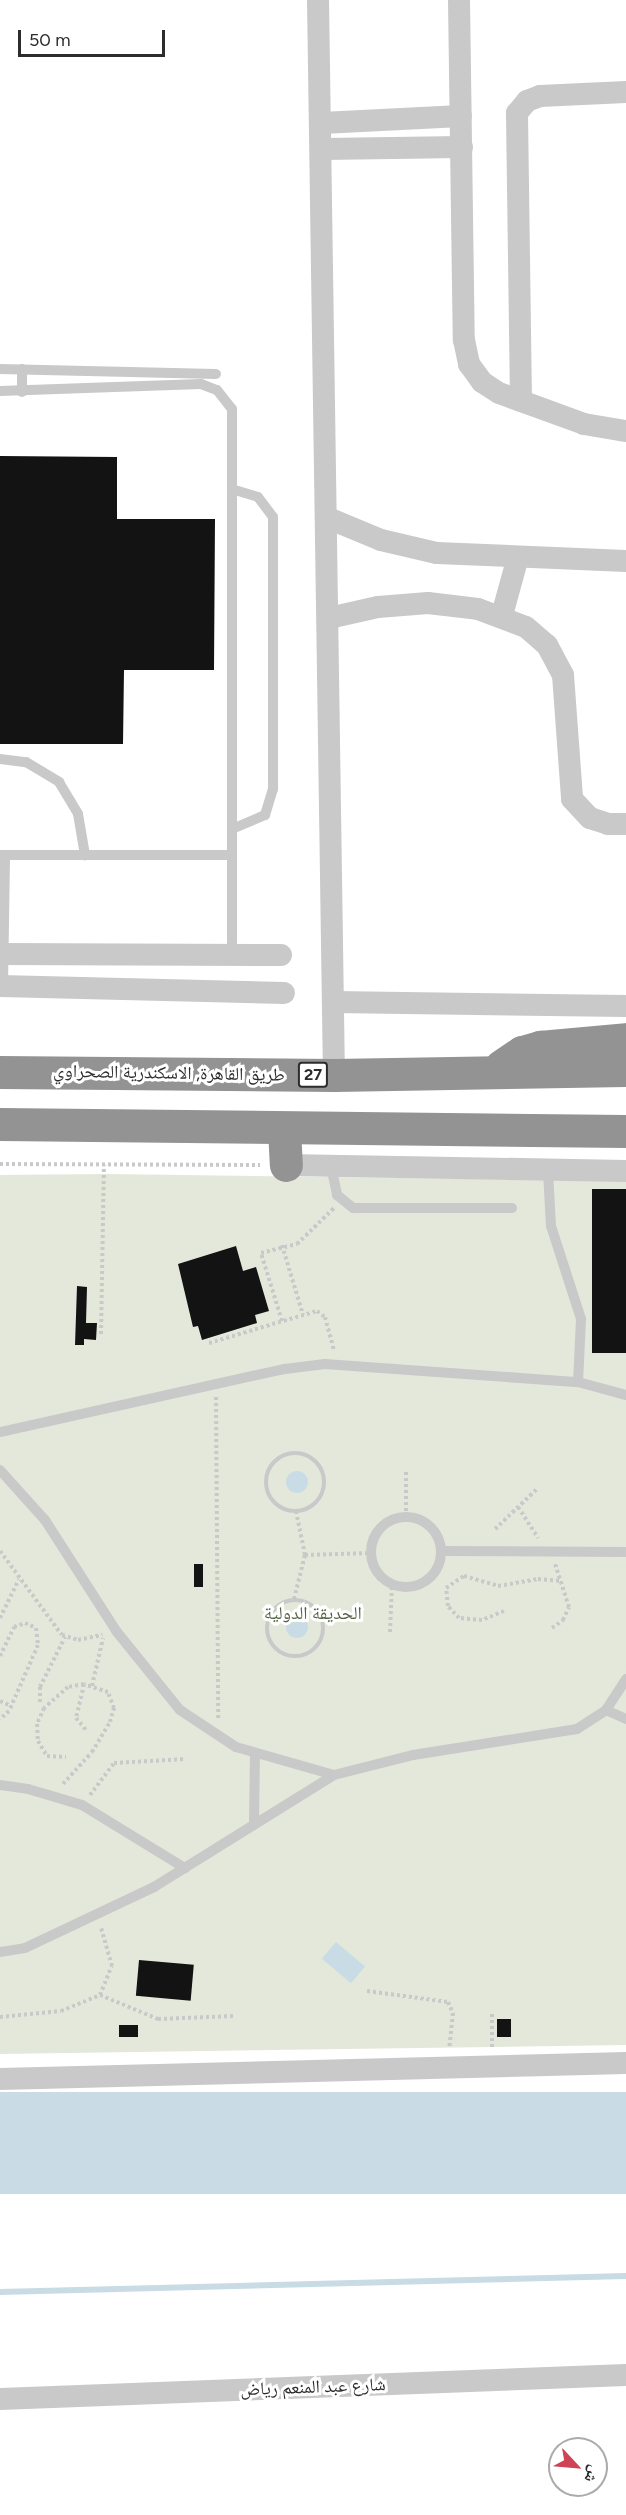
<!DOCTYPE html>
<meta charset="utf-8">
<style>
body{margin:0}
#map{position:relative;width:626px;height:2515px;overflow:hidden;background:#fff;font-family:Figtree,"Noto Naskh Arabic",sans-serif}
div>[style]{position:absolute}
.green>*{inset:0;background:#e3e8db}
.water>*{inset:0;background:#c9dce6;transform-origin:0 0}
.round{border-radius:50%}
.stream>*{height:6px;margin:-3px;padding:0 3px;transform-origin:3px;border-radius:3px;background:#c9dce6}
.building>*{inset:0;background:#131313;transform-origin:0 0}
.path>*{height:4px;margin-top:-2px;transform-origin:0;background:repeating-linear-gradient(90deg,#c9c9c9 0 3px,transparent 0 6px)}
.path>.ring{margin:-2px;padding:0;box-sizing:content-box;background:none;border:4px solid #c9c9c9;border-radius:50%}
.lane>*{height:10px;margin:-5px;padding:0 5px;transform-origin:5px;border-radius:5px;background:#c9c9c9}
.lane>.ring{margin:-5px;padding:0;box-sizing:content-box;background:none;border:10px solid #c9c9c9;border-radius:50%}
.street>*{height:22px;margin:-11px;padding:0 11px;transform-origin:11px;border-radius:11px;background:#c9c9c9}
.highway>*{height:33px;margin:-16.5px;padding:0 16.5px;transform-origin:16.5px;border-radius:16.5px;background:#939393}
span{translate:-50% -50%;white-space:nowrap;text-align:center;line-height:1.15;-webkit-text-stroke:6px #fff;paint-order:stroke}
.shield-label span{padding:2px 4px;background:#fff;border:2px solid;border-radius:4px;-webkit-text-stroke-width:0}
.shield-label{font-size:16px;color:#2c2c2c;font-weight:700}
.street-label{font-size:18px;color:#2c2c2c}
.park-label{font-size:18px;color:#526240}
.north{position:absolute;left:548px;top:2437px;width:60px;height:60px;box-sizing:border-box;background:#fff;border:2px solid #ababab;border-radius:50%;rotate:116deg;font-size:16px;font-weight:700;line-height:24px;text-align:center;color:#2c2c2c}
.north::after{content:'';display:block;margin:auto;width:21px;height:27px;background:#ce4356;clip-path:polygon(50% 0,100% 100%,50% 72%,0 100%)}
.scale{position:absolute;left:18px;top:30px;width:147px;height:27px;box-sizing:border-box;border:3px solid #2c2c2c;border-top:0;padding-left:8px;font-size:18px;line-height:21px;white-space:nowrap;color:#2c2c2c;-webkit-text-stroke:4px #fff;paint-order:stroke}
</style>
<div id="map">
<div class="green">
<div style="clip-path:polygon(107px 1174px,626px 1181px,626px 2045px,0 2054px,0 1175px)"></div>
</div>
<div class="water">
<div class="round" style="left:286px;top:1471px;width:22px;height:22px"></div>
<div class="round" style="left:286px;top:1616px;width:22px;height:22px"></div>
<div style="left:336px;top:1942px;width:38px;height:22px;rotate:40deg"></div>
<div style="left:626px;top:2092px;width:102px;height:626px;rotate:90deg"></div>
</div>
<div class="stream">
<div style="left:0;top:2292px;width:626px;rotate:-1.46deg"></div>
</div>
<div class="building">
<div style="clip-path:polygon(0 456px,117px 457px,117px 519px,215px 519px,214px 670px,124px 670px,123px 744px,0 744px)"></div>
<div style="left:592px;top:1189px;width:34px;height:164px"></div>
<div style="clip-path:polygon(236px 1246px,243px 1271px,256px 1267px,269px 1311px,255px 1315px,257px 1323px,202px 1340px,198px 1326px,193px 1327px,178px 1264px)"></div>
<div style="clip-path:polygon(77px 1286px,87px 1287px,86px 1323px,97px 1323px,96px 1340px,84px 1339px,84px 1345px,75px 1345px)"></div>
<div style="left:194px;top:1564px;width:9px;height:23px"></div>
<div style="left:139px;top:1960px;width:55px;height:36px;rotate:5deg"></div>
<div style="left:511px;top:2019px;width:18px;height:14px;rotate:90deg"></div>
<div style="left:138px;top:2025px;width:12px;height:19px;rotate:90deg"></div>
</div>
<div class="path">
<div style="left:0;top:1164px;width:260px;rotate:0.2deg"></div>
<div style="left:282px;top:1245px;width:73px;rotate:73.3deg"></div>
<div style="left:282px;top:1321px;width:71px;rotate:-107.2deg"></div>
<div style="left:261px;top:1253px;width:37px;rotate:-14deg"></div>
<div style="left:297px;top:1244px;width:52px;rotate:-44.2deg"></div>
<div style="left:101px;top:1334px;width:169px;rotate:-89deg"></div>
<div style="left:209px;top:1343px;width:113px;rotate:-16.5deg"></div>
<div style="left:317px;top:1311px;width:10px;rotate:37deg"></div>
<div style="left:325px;top:1317px;width:35px;rotate:75deg"></div>
<div style="left:216px;top:1397px;width:323px;rotate:89.6deg"></div>
<div class="ring" style="left:266px;top:1453px;width:54px;height:54px"></div>
<div style="left:406px;top:1472px;width:44px;rotate:90deg"></div>
<div style="left:518px;top:1507px;width:37px;rotate:57deg"></div>
<div style="left:495px;top:1529px;width:59px;rotate:-43.6deg"></div>
<div style="left:0;top:1551px;width:104px;rotate:53.6deg"></div>
<div style="left:62px;top:1635px;width:17px;rotate:17deg"></div>
<div style="left:78px;top:1640px;width:25px;rotate:-12deg"></div>
<div style="left:305px;top:1555px;width:66px;rotate:-1.7deg"></div>
<div style="left:294px;top:1599px;width:45px;rotate:-76deg"></div>
<div style="left:305px;top:1555px;width:45px;rotate:-101.6deg"></div>
<div class="ring" style="left:267px;top:1600px;width:52px;height:52px"></div>
<div style="left:504px;top:1611px;width:24px;rotate:158deg"></div>
<div style="left:482px;top:1620px;width:23px;rotate:-175deg"></div>
<div style="left:459px;top:1618px;width:16px;rotate:-133deg"></div>
<div style="left:448px;top:1606px;width:18px;rotate:-96deg"></div>
<div style="left:446px;top:1588px;width:22px;rotate:-34deg"></div>
<div style="left:464px;top:1576px;width:35px;rotate:16deg"></div>
<div style="left:498px;top:1586px;width:41px;rotate:-9.9deg"></div>
<div style="left:538px;top:1579px;width:24px;rotate:5deg"></div>
<div style="left:0;top:1618px;width:43px;rotate:-64deg"></div>
<div style="left:552px;top:1628px;width:14px;rotate:-36deg"></div>
<div style="left:563px;top:1620px;width:14px;rotate:-65deg"></div>
<div style="left:569px;top:1607px;width:45px;rotate:-108deg"></div>
<div style="left:390px;top:1632px;width:48px;rotate:-87.6deg"></div>
<div style="left:0;top:1656px;width:32px;rotate:-64deg"></div>
<div style="left:14px;top:1627px;width:12px;rotate:-20deg"></div>
<div style="left:25px;top:1623px;width:12px;rotate:24deg"></div>
<div style="left:36px;top:1628px;width:17px;rotate:83deg"></div>
<div style="left:38px;top:1645px;width:72px;rotate:113.7deg"></div>
<div style="left:9px;top:1711px;width:12px;rotate:138deg"></div>
<div style="left:84px;top:1684px;width:35px;rotate:103deg"></div>
<div style="left:76px;top:1718px;width:17px;rotate:50deg"></div>
<div style="left:92px;top:1686px;width:49px;rotate:-77.1deg"></div>
<div style="left:0;top:1701px;width:12px;rotate:24deg"></div>
<div style="left:40px;top:1702px;width:15px;rotate:-90deg"></div>
<div style="left:40px;top:1687px;width:56px;rotate:-63.4deg"></div>
<div style="left:63px;top:1784px;width:43px;rotate:-47.8deg"></div>
<div style="left:92px;top:1752px;width:35px;rotate:-59deg"></div>
<div style="left:110px;top:1722px;width:15px;rotate:-74deg"></div>
<div style="left:114px;top:1708px;width:17px;rotate:-111deg"></div>
<div style="left:108px;top:1692px;width:25px;rotate:-162deg"></div>
<div style="left:84px;top:1684px;width:16px;rotate:169deg"></div>
<div style="left:68px;top:1687px;width:32px;rotate:139deg"></div>
<div style="left:44px;top:1708px;width:17px;rotate:114deg"></div>
<div style="left:37px;top:1724px;width:17px;rotate:87deg"></div>
<div style="left:38px;top:1741px;width:17px;rotate:59deg"></div>
<div style="left:47px;top:1756px;width:19px;rotate:3deg"></div>
<div style="left:90px;top:1795px;width:40px;rotate:-53deg"></div>
<div style="left:114px;top:1763px;width:72px;rotate:-3.2deg"></div>
<div style="left:367px;top:1991px;width:82px;rotate:7.7deg"></div>
<div style="left:448px;top:2002px;width:12px;rotate:66deg"></div>
<div style="left:453px;top:2013px;width:36px;rotate:96deg"></div>
<div style="left:100px;top:1995px;width:63px;rotate:22.5deg"></div>
<div style="left:158px;top:2019px;width:76px;rotate:-2.3deg"></div>
<div style="left:492px;top:2014px;width:34px;rotate:90deg"></div>
<div style="left:0;top:2017px;width:61px;rotate:-5.6deg"></div>
<div style="left:61px;top:2011px;width:42px;rotate:-22.3deg"></div>
<div style="left:100px;top:1995px;width:31px;rotate:-68deg"></div>
<div style="left:112px;top:1966px;width:40px;rotate:-106deg"></div>
</div>
<div class="lane">
<div style="left:0;top:369px;width:216px;rotate:1.3deg"></div>
<div style="left:0;top:391px;width:201px;rotate:-2deg"></div>
<div style="left:201px;top:384px;width:17px;rotate:21deg"></div>
<div style="left:217px;top:390px;width:24px;rotate:52deg"></div>
<div style="left:232px;top:409px;width:545px;rotate:90deg"></div>
<div style="left:22px;top:392px;width:23px;rotate:-90deg"></div>
<div style="left:0;top:759px;width:26px;rotate:7deg"></div>
<div style="left:26px;top:762px;width:39px;rotate:31deg"></div>
<div style="left:59px;top:782px;width:37px;rotate:59deg"></div>
<div style="left:78px;top:814px;width:42px;rotate:80.3deg"></div>
<div style="left:232px;top:829px;width:36px;rotate:-23deg"></div>
<div style="left:265px;top:815px;width:27px;rotate:-73deg"></div>
<div style="left:273px;top:789px;width:272px;rotate:-90deg"></div>
<div style="left:273px;top:517px;width:25px;rotate:-127deg"></div>
<div style="left:258px;top:497px;width:24px;rotate:-163deg"></div>
<div style="left:0;top:855px;width:232px"></div>
<div style="left:3px;top:986px;width:131px;rotate:-89.1deg"></div>
<div style="left:331px;top:1166px;width:30px;rotate:78deg"></div>
<div style="left:337px;top:1195px;width:21px;rotate:39deg"></div>
<div style="left:353px;top:1208px;width:159px"></div>
<div style="left:548px;top:1171px;width:55px;rotate:86.9deg"></div>
<div style="left:551px;top:1226px;width:98px;rotate:72.1deg"></div>
<div style="left:581px;top:1319px;width:63px;rotate:92.7deg"></div>
<div style="left:0;top:1432px;width:292px;rotate:-12.5deg"></div>
<div style="left:285px;top:1369px;width:40px;rotate:-7.1deg"></div>
<div style="left:325px;top:1364px;width:254px;rotate:4.1deg"></div>
<div style="left:578px;top:1382px;width:50px;rotate:15.2deg"></div>
<div style="left:0;top:1470px;width:67px;rotate:48deg"></div>
<div style="left:45px;top:1520px;width:133px;rotate:57.3deg"></div>
<div style="left:117px;top:1632px;width:100px;rotate:51.1deg"></div>
<div style="left:180px;top:1710px;width:67px;rotate:33.5deg"></div>
<div style="left:236px;top:1747px;width:102px;rotate:15.9deg"></div>
<div class="ring" style="left:371px;top:1517px;width:60px;height:60px"></div>
<div style="left:441px;top:1551px;width:185px;rotate:0.3deg"></div>
<div style="left:606px;top:1710px;width:22px;rotate:24deg"></div>
<div style="left:0;top:1785px;width:28px;rotate:8deg"></div>
<div style="left:28px;top:1789px;width:56px;rotate:16.5deg"></div>
<div style="left:82px;top:1805px;width:121px;rotate:31.5deg"></div>
<div style="left:254px;top:1823px;width:68px;rotate:-89.2deg"></div>
<div style="left:0;top:1952px;width:25px;rotate:-9deg"></div>
<div style="left:25px;top:1948px;width:143px;rotate:-25.3deg"></div>
<div style="left:154px;top:1887px;width:212px;rotate:-31.9deg"></div>
<div style="left:334px;top:1775px;width:81px;rotate:-14.2deg"></div>
<div style="left:413px;top:1755px;width:166px;rotate:-9deg"></div>
<div style="left:577px;top:1729px;width:35px;rotate:-33deg"></div>
<div style="left:606px;top:1710px;width:37px;rotate:-57deg"></div>
</div>
<div class="street">
<div style="left:318px;top:0;width:1075px;rotate:89.15deg"></div>
<div style="left:459px;top:0;width:340px;rotate:89.2deg"></div>
<div style="left:464px;top:340px;width:25px;rotate:78deg"></div>
<div style="left:469px;top:364px;width:22px;rotate:54deg"></div>
<div style="left:482px;top:382px;width:20px;rotate:33deg"></div>
<div style="left:499px;top:393px;width:90px;rotate:20deg"></div>
<div style="left:584px;top:424px;width:43px;rotate:9.5deg"></div>
<div style="left:322px;top:123px;width:139px;rotate:-2.9deg"></div>
<div style="left:323px;top:149px;width:139px;rotate:-0.8deg"></div>
<div style="left:521px;top:401px;width:288px;rotate:-90.8deg"></div>
<div style="left:517px;top:113px;width:16px;rotate:-50deg"></div>
<div style="left:527px;top:101px;width:14px;rotate:-21deg"></div>
<div style="left:540px;top:96px;width:86px;rotate:-2.7deg"></div>
<div style="left:328px;top:518px;width:57px;rotate:22.5deg"></div>
<div style="left:381px;top:540px;width:57px;rotate:13.1deg"></div>
<div style="left:437px;top:553px;width:189px;rotate:2.4deg"></div>
<div style="left:502px;top:615px;width:60px;rotate:-74.6deg"></div>
<div style="left:329px;top:618px;width:50px;rotate:-12.7deg"></div>
<div style="left:378px;top:607px;width:50px;rotate:-4.6deg"></div>
<div style="left:428px;top:603px;width:50px;rotate:6.8deg"></div>
<div style="left:478px;top:609px;width:51px;rotate:20.6deg"></div>
<div style="left:526px;top:627px;width:28px;rotate:41deg"></div>
<div style="left:547px;top:645px;width:34px;rotate:62deg"></div>
<div style="left:563px;top:675px;width:124px;rotate:85.8deg"></div>
<div style="left:572px;top:799px;width:26px;rotate:47deg"></div>
<div style="left:590px;top:818px;width:19px;rotate:18deg"></div>
<div style="left:608px;top:824px;width:18px"></div>
<div style="left:0;top:954px;width:281px;rotate:0.2deg"></div>
<div style="left:0;top:986px;width:284px;rotate:1.4deg"></div>
<div style="left:334px;top:1002px;width:292px;rotate:0.8deg"></div>
<div style="left:286px;top:1165px;width:340px;rotate:1deg"></div>
<div style="left:0;top:2079px;width:626px;rotate:-1.46deg"></div>
<div style="left:0;top:2399px;width:626px;rotate:-2.2deg"></div>
</div>
<div class="highway">
<div style="left:501px;top:1066px;width:25px;rotate:-34deg"></div>
<div style="left:522px;top:1052px;width:19px;rotate:-16deg"></div>
<div style="left:540px;top:1047px;width:86px;rotate:-5.3deg"></div>
<div style="left:0;top:1072px;width:334px;rotate:0.5deg"></div>
<div style="left:334px;top:1075px;width:292px;rotate:-1deg"></div>
<div style="left:0;top:1124px;width:626px;rotate:0.64deg"></div>
<div style="left:284px;top:1129px;width:36px;rotate:87deg"></div>
</div>
<div class="shield-label">
<span style="left:313px;top:1075px">27</span>
</div>
<div class="street-label">
<span style="left:169px;top:1073px;rotate:1deg">طريق القاهرة, الاسكندرية الصحراوي</span>
<span style="left:313px;top:2387px;rotate:-2deg">شارع عبد المنعم رياض</span>
</div>
<div class="park-label">
<span style="left:313px;top:1613px">الحديقة الدولية</span>
</div>
<div class="north">ش</div>
<div class="scale">50 m</div>
</div>
